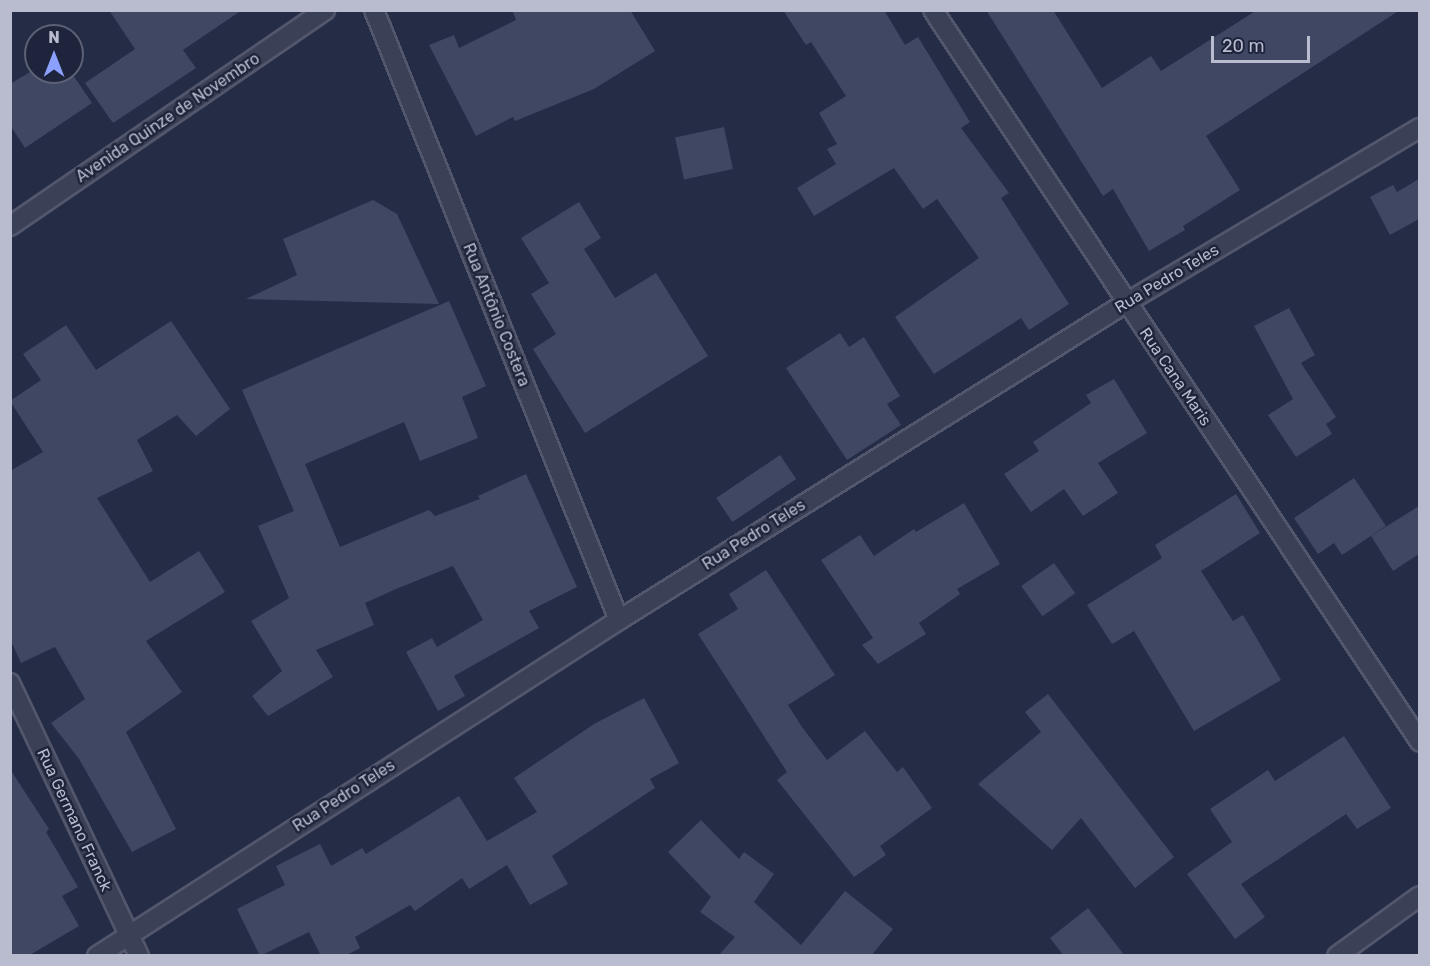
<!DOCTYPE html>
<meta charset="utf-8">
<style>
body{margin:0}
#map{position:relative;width:1430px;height:966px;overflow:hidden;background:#252c46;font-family:Rubik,sans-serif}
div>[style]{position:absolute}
.building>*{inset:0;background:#3f4763;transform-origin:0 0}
.roads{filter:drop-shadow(2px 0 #53576d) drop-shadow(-2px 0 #53576d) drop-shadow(0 2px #53576d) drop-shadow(0 -2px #53576d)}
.minor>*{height:18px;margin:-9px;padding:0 9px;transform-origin:9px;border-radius:9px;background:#3a4055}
span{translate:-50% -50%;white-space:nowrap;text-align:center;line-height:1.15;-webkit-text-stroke:5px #1e243b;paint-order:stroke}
.street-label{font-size:16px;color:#b8bcce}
.frame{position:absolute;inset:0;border:12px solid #b8bcce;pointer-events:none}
.north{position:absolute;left:24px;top:24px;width:60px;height:60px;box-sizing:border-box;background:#1e243b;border:2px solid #5c6176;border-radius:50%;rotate:0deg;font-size:16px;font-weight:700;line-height:24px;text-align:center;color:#b8bcce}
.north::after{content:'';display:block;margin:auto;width:21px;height:27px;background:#8ca1ff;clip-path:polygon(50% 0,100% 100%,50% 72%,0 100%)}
.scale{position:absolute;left:1211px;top:36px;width:99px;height:27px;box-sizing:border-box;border:3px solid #b8bcce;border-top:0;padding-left:8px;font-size:18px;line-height:21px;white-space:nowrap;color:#b8bcce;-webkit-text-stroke:4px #1e243b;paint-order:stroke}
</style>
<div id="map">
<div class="building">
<div style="clip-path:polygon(109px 10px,242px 10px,183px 50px,196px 68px,113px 123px,85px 83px,135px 49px)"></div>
<div style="clip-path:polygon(512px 10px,630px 10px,655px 51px,594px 89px,515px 121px,513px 117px,476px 136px,429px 45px,454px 35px,459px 48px,516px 20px)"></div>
<div style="clip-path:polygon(783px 10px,884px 10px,905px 45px,918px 37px,970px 122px,961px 128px,1009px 193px,1001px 198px,1069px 304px,1029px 330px,1021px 318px,934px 374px,895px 317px,979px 258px,937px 199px,923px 209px,894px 168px,814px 216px,797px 188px,836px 164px,827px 149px,837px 144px,819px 113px,846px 96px,811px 42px,806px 45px)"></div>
<div style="clip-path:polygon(986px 10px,1053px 10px,1102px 88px,1151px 56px,1161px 71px,1257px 10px,1400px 10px,1206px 136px,1240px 190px,1183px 226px,1185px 230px,1149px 251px,1113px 189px,1103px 196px)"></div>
<div style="clip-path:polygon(30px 72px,71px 72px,92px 103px,25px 148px,10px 125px,10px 84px)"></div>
<div style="left:724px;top:127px;width:43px;height:50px;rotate:78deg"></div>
<div style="clip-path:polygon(1419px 179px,1419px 219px,1390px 235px,1370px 197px,1393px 185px,1397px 192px)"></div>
<div style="clip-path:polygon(373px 200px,397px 214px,439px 304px,246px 299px,297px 275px,283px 239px)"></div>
<div style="clip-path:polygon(579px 202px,601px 238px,584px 249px,615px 298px,656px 273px,708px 356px,585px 433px,533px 349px,556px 334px,531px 294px,549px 283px,521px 238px)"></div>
<div style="clip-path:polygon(449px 301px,486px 386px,462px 397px,478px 438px,420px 461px,404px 422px,305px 464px,340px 547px,429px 510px,435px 516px,480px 499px,478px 496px,526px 474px,577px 587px,529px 611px,539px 628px,454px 676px,465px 696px,438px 711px,406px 652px,432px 638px,437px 647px,483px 620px,453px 566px,396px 589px,365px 603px,374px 625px,316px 650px,333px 677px,268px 716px,252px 696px,282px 671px,251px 621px,289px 598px,258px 526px,294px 511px,242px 390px)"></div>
<div style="clip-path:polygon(1289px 308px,1315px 355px,1301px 363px,1336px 417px,1326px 424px,1332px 434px,1296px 457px,1268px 415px,1293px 399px,1254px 326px)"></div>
<div style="clip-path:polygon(171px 321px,230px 409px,196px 436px,177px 415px,137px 440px,153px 471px,97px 498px,150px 582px,199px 551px,225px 592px,146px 641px,182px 692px,126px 732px,176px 829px,132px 852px,79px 759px,51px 723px,85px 699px,55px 647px,21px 663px,10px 639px,10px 471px,43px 452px,10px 401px,41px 380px,23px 354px,66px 325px,96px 370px)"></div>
<div style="clip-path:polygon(840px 333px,849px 347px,864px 337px,900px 396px,887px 404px,901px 425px,847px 460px,786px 368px)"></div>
<div style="clip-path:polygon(1114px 379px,1147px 433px,1098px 463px,1118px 493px,1083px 516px,1064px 489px,1031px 512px,1004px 474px,1039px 451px,1033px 442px,1091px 403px,1086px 395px)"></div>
<div style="left:780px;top:455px;width:29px;height:77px;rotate:56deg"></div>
<div style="clip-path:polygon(1354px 478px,1386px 526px,1342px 555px,1334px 543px,1318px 554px,1294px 518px)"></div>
<div style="clip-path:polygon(1236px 494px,1260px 533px,1201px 571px,1233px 621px,1243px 615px,1281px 680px,1194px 731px,1134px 631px,1112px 644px,1087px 605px,1162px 558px,1155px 545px)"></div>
<div style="clip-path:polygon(964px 503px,1000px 564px,957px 589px,960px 594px,919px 623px,926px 634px,878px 664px,862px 645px,873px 638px,821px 560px,860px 535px,874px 556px,914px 529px,916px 532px)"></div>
<div style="clip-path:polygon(1419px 506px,1419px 554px,1393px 571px,1371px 536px)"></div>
<div style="left:1054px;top:563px;width:37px;height:40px;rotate:55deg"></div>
<div style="clip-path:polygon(766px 570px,835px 675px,788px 705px,802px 727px,827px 760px,865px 731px,897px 772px,903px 767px,932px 808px,880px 846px,886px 855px,854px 877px,777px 780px,787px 772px,698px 634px,738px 609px,729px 594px)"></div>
<div style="clip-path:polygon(1048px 694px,1174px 857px,1135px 888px,1081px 818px,1052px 850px,978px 784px,1041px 732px,1025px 712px)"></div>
<div style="clip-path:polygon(644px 698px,679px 763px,650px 779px,655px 788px,552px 856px,568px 884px,530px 905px,507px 865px,469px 889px,462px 878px,415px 911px,410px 905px,355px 937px,360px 948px,345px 956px,321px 956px,309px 932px,260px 956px,237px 909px,285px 885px,276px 866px,320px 844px,331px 866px,362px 848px,366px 854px,459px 796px,487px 841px,537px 812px,514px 778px,594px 724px)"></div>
<div style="clip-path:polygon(1344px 736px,1391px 808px,1357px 829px,1346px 814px,1241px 884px,1265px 917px,1235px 939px,1187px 874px,1232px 842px,1210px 809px,1268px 770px,1275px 781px)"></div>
<div style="clip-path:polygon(10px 769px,49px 829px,46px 832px,78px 887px,62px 896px,79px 926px,28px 956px,10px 956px)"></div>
<div style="clip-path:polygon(701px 820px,739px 859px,744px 852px,774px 874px,754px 902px,801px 945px,845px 891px,893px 929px,871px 956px,718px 956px,735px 937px,700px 912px,711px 897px,668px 852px)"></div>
<div style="clip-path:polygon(1088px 908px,1125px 956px,1064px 956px,1050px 938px)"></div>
</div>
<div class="roads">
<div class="minor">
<div style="left:374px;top:10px;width:657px;rotate:68.12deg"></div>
<div style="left:933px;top:10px;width:879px;rotate:56.36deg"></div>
<div style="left:10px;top:226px;width:382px;rotate:-34.4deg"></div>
<div style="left:10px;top:683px;width:302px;rotate:64.7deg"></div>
<div style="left:97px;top:956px;width:621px;rotate:-32.77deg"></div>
<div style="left:619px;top:620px;width:598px;rotate:-32.02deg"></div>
<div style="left:1126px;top:303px;width:342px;rotate:-30.8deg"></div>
<div style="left:1337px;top:956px;width:102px;rotate:-35.9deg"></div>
</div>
</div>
<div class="street-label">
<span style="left:168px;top:118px;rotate:-34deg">Avenida Quinze de Novembro</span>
<span style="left:1167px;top:279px;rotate:-31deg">Rua Pedro Teles</span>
<span style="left:496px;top:315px;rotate:68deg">Rua Antônio Costera</span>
<span style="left:1175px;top:377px;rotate:56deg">Rua Cana Maris</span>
<span style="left:754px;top:535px;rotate:-32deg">Rua Pedro Teles</span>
<span style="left:344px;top:796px;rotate:-33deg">Rua Pedro Teles</span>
<span style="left:74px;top:820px;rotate:65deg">Rua Germano Franck</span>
</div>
<div class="frame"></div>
<div class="north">N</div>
<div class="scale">20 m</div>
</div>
